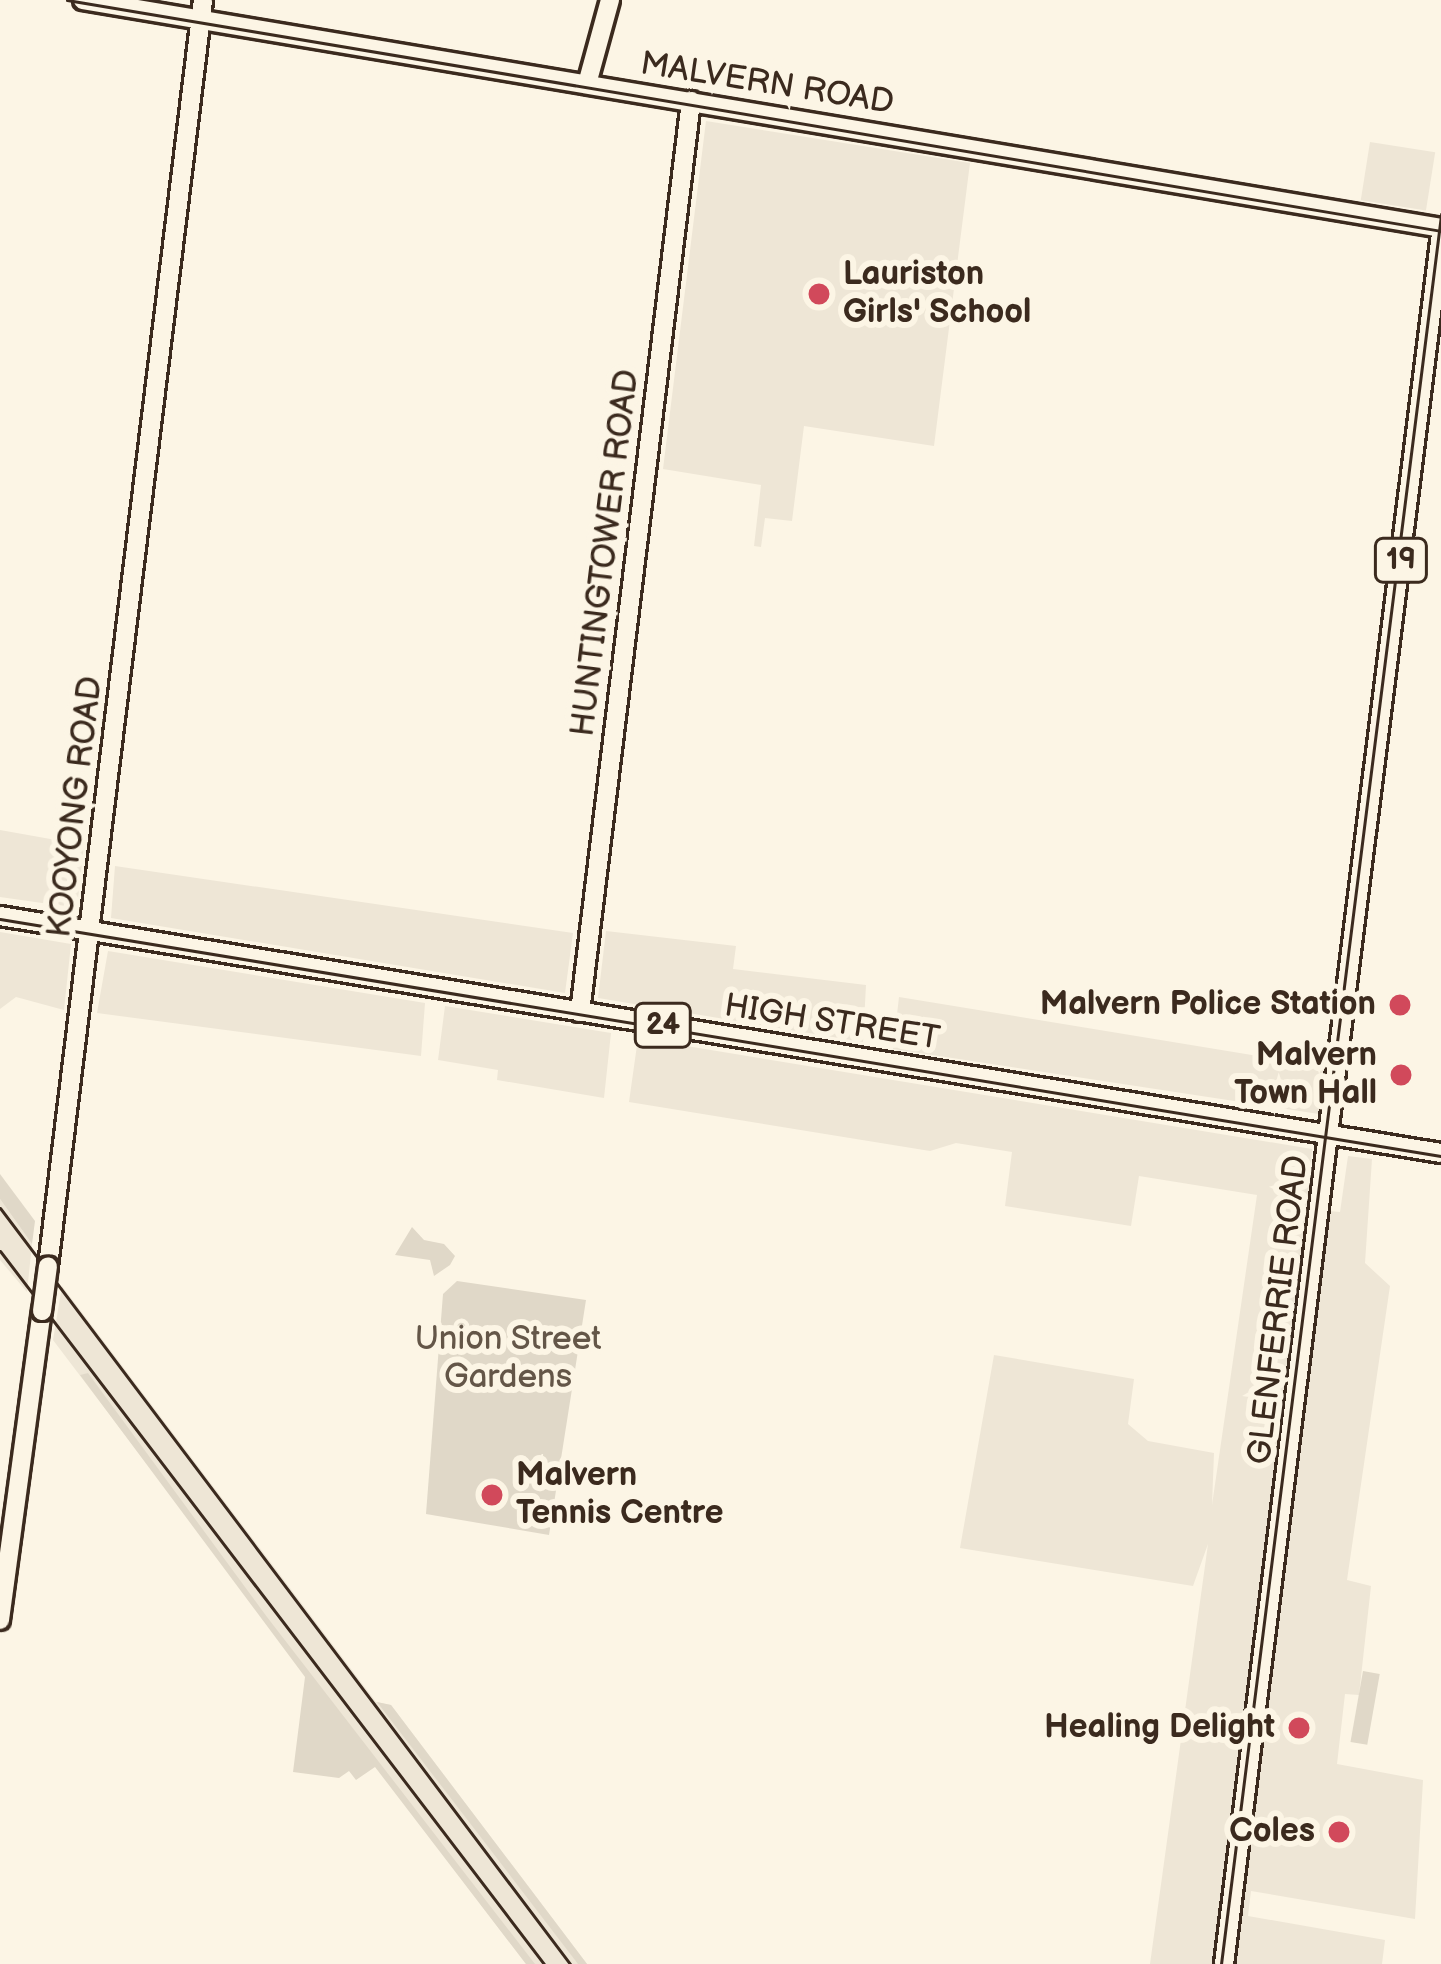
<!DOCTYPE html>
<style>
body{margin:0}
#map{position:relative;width:1441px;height:1964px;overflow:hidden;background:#fcf5e5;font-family:"Balsamiq Sans",sans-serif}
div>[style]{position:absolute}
.built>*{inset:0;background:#eee6d6;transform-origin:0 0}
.green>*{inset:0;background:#e0d8c8;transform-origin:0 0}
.roads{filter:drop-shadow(3px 0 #3b2a1e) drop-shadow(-3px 0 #3b2a1e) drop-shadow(0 3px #3b2a1e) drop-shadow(0 -3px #3b2a1e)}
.secondary>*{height:18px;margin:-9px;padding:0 9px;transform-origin:9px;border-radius:9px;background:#fcf5e5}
.primary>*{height:18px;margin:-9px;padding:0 9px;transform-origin:9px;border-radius:9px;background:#fcf5e5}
.tram>*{height:3px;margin:-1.5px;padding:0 1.5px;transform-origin:1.5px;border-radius:1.5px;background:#3b2a1e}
.rail>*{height:3px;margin:-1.5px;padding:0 1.5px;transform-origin:1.5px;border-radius:1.5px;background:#3b2a1e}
.bridges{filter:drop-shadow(3px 0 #3b2a1e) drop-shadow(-3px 0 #3b2a1e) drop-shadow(0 3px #3b2a1e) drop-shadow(0 -3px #3b2a1e)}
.secondary-bridge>*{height:18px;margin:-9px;padding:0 9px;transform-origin:9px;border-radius:9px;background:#fcf5e5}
.dots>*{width:33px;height:33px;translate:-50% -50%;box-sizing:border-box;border:6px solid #fcf5e5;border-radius:50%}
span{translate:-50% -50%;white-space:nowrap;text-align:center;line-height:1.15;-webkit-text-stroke:12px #fcf5e5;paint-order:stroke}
.shield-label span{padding:3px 9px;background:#fcf5e5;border:3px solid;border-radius:9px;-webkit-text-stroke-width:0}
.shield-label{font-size:30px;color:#3b2a1e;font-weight:700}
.street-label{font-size:33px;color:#3b2a1e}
.poi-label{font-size:33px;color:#3b2a1e;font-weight:700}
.left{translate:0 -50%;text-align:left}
.right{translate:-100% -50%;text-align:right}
.park-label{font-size:33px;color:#645648}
</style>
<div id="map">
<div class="built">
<div style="clip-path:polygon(706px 121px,970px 163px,934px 446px,804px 426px,792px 521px,765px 518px,761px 547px,754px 546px,761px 485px,663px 469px)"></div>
<div style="left:1370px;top:142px;width:66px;height:59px;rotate:9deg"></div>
<div style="clip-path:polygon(0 830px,84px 845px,77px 908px,0 897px)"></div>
<div style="clip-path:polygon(115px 866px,573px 933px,565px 993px,111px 918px)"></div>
<div style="clip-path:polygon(606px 931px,736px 946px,733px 969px,866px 985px,863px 1042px,598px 998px)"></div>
<div style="clip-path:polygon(0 932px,71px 944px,64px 1010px,16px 997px,0 1009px)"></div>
<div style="clip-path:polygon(108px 951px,425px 1003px,421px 1056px,97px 1013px)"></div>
<div style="clip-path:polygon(899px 997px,1264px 1057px,1271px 1045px,1327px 1053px,1319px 1114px,893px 1049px)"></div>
<div style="clip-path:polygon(445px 1006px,611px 1033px,604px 1098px,497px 1080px,498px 1070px,438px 1060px)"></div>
<div style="clip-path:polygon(638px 1038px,1312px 1149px,1307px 1209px,1340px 1212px,1348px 1156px,1372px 1159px,1365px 1263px,1390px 1286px,1347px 1580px,1371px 1586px,1359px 1695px,1345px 1694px,1337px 1764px,1423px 1780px,1415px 1919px,1251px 1891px,1248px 1916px,1385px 1940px,1382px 1964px,1150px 1964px,1208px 1544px,1193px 1586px,960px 1548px,994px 1355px,1134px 1379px,1128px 1424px,1148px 1441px,1214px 1453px,1212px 1505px,1257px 1195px,1139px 1176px,1131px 1226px,1005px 1206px,1012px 1152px,956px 1143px,930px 1151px,629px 1102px)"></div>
<div style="clip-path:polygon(0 1199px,32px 1244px,27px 1292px,0 1260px)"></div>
<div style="clip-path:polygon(62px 1286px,376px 1702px,391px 1705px,587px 1964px,526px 1964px,53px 1340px)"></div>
</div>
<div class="green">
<div style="clip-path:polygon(0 1174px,35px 1221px,32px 1244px,0 1199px)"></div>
<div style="clip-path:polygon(412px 1227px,424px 1240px,444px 1244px,455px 1256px,450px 1265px,434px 1276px,430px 1260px,395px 1255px)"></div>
<div style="clip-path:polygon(457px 1281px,586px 1300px,549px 1535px,426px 1514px,443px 1294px)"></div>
<div style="clip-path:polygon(88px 1373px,267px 1617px,535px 1964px,526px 1964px,375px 1767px,356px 1780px,349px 1771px,339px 1778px,293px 1772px,305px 1677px,80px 1375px)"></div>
<div style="left:1363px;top:1671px;width:17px;height:72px;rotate:10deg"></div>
<div style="clip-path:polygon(377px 1702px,391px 1705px,587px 1964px,578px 1964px)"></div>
</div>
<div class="roads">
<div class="secondary">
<div style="left:83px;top:0;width:1377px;rotate:9.53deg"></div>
<div style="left:587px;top:84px;width:87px;rotate:-74.7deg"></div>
<div style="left:580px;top:1012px;width:918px;rotate:-83.05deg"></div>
<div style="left:48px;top:1266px;width:1275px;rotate:-83.02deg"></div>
<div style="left:0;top:1620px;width:312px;rotate:-82.3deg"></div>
</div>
<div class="primary">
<div style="left:0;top:916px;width:1460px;rotate:9.34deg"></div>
<div style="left:1224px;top:1964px;width:1744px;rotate:-82.85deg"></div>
</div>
</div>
<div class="tram">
<div style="left:67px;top:0;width:1393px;rotate:9.54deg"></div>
<div style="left:0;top:919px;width:1460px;rotate:9.34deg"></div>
<div style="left:1221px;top:1964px;width:1764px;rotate:-82.83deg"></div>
</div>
<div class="rail">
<div style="left:0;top:1208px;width:947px;rotate:52.98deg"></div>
<div style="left:0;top:1251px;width:897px;rotate:52.66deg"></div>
</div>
<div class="bridges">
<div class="secondary-bridge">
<div style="left:42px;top:1311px;width:45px;rotate:-82.4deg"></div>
</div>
</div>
<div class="dots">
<div style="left:819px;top:294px;background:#d1495b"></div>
<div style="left:1400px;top:1005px;background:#d1495b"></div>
<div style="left:1401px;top:1075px;background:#d1495b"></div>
<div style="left:492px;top:1495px;background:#d1495b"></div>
<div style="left:1299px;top:1728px;background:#d1495b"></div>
<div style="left:1339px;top:1832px;background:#d1495b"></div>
</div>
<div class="shield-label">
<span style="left:1401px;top:560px">19</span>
<span style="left:663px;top:1025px">24</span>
</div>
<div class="street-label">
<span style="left:767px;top:84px;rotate:9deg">MALVERN ROAD</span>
<span style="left:606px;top:553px;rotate:-83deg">HUNTINGTOWER ROAD</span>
<span style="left:76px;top:807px;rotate:-83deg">KOOYONG ROAD</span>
<span style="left:832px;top:1023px;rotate:9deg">HIGH STREET</span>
<span style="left:1279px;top:1310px;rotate:-83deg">GLENFERRIE ROAD</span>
</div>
<div class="poi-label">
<span class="left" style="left:843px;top:294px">Lauriston<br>Girls' School</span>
<span class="right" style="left:1376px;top:1005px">Malvern Police Station</span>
<span class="right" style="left:1377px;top:1075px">Malvern<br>Town Hall</span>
<span class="left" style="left:516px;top:1495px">Malvern<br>Tennis Centre</span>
<span class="right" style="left:1275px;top:1728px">Healing Delight</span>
<span class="right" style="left:1315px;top:1832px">Coles</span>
</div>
<div class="park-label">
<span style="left:508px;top:1359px">Union Street<br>Gardens</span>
</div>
</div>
